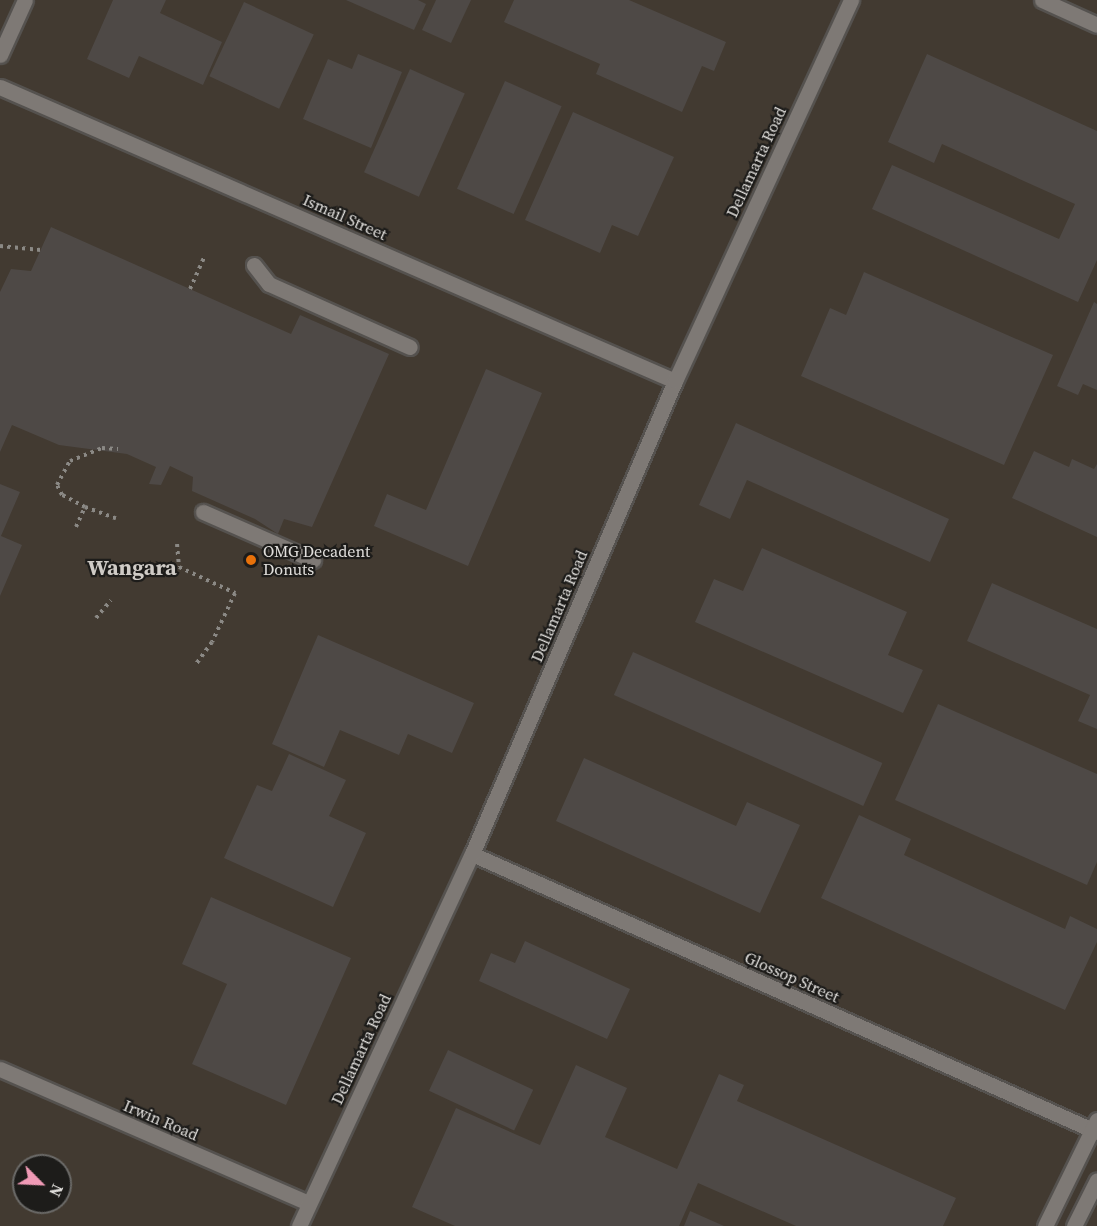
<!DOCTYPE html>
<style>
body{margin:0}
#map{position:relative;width:1097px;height:1226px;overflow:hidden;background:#373430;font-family:"Source Serif 4",serif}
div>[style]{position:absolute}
.built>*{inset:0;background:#423a31}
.building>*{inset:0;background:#4e4946;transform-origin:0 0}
.path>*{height:4px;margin-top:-2px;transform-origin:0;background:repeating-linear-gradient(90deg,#8b8985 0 3px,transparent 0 7.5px)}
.roads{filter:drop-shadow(2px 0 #55524f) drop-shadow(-2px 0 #55524f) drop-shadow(0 2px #55524f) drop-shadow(0 -2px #55524f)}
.minor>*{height:15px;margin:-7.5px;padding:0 7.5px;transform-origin:7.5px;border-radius:7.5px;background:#7e7975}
.dots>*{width:16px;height:16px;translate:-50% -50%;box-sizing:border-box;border:3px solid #1d1c1a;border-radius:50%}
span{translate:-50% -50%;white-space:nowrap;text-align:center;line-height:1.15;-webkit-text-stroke:4.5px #1d1c1a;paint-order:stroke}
.street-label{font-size:16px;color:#e1dfdc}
.poi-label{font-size:16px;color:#e1dfdc}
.left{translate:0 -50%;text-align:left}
.district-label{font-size:22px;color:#cfcbc6;font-weight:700}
.north{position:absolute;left:12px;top:1154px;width:60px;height:60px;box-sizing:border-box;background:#1d1c1a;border:2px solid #6b6a68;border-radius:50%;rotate:114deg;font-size:16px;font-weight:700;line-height:24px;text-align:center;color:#e1dfdc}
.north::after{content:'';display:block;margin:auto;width:21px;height:27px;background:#f09ab6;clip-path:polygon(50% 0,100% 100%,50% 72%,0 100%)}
</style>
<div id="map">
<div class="built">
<div style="clip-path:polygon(evenodd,0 0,1097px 0,1097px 1226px,0 1226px,0 0,24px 1166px,60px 1166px,60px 1202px,24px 1202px,24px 1166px)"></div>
</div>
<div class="building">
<div style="clip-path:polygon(113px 0,166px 0,160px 13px,222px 42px,203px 85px,139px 56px,129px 78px,87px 59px)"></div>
<div style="clip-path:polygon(346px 0,418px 0,426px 4px,414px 30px)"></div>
<div style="clip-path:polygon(436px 0,471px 0,451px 43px,422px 30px)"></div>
<div style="clip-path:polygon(514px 0,629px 0,726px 42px,714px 71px,702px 66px,682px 112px,596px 74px,600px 64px,504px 22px)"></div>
<div style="left:244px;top:2px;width:77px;height:82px;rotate:25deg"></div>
<div style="clip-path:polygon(358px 54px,402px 72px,371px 148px,303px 119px,328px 59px,352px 69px)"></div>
<div style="clip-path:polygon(927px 54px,1097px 131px,1097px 260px,1078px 302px,872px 209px,892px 165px,1059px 239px,1075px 204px,942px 144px,934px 163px,888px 142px)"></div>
<div style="left:410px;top:69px;width:60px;height:113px;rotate:24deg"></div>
<div style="left:505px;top:81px;width:62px;height:118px;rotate:24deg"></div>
<div style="clip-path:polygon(573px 112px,674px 157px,638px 236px,612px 225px,600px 253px,525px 220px)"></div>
<div style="clip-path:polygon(51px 227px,291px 334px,300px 315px,389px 354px,312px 527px,284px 519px,278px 534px,255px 519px,192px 491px,193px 477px,170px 466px,161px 485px,149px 484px,156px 467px,127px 454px,59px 445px,12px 425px,0 452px,0 292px,11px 269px,31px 271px)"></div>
<div style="clip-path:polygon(864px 272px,1053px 355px,1004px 465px,801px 376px,830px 308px,846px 315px)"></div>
<div style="clip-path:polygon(1094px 302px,1097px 304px,1097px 390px,1083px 384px,1078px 395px,1057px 386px)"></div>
<div style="clip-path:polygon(486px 369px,542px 393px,468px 566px,374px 526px,387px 494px,426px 510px)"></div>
<div style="clip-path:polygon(736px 423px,949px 519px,930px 562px,747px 480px,730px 519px,699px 505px)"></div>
<div style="clip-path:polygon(1034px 451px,1069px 467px,1072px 459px,1094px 469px,1097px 464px,1097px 537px,1012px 498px)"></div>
<div style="clip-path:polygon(0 484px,20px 492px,1px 536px,22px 545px,0 596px)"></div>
<div style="clip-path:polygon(762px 548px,907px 612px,888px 655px,923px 670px,903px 713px,695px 622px,714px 579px,743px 591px)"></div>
<div style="clip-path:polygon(992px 583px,1097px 629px,1097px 729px,1078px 721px,1090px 695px,967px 641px)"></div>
<div style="clip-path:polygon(318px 635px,474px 703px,452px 753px,408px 734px,399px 755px,340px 730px,324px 767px,272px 744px)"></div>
<div style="left:633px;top:652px;width:273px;height:47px;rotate:24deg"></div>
<div style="clip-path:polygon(938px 704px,1097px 774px,1097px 862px,1087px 885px,895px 800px)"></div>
<div style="clip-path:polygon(289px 754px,346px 780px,329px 816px,366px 833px,333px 907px,224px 858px,257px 785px,272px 791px)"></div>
<div style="clip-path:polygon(584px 758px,736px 826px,747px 802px,800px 825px,760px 913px,556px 821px)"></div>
<div style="clip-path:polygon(859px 815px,911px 839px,904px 855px,1065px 929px,1070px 916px,1097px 929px,1097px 942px,1065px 1010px,821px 898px)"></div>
<div style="clip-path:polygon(211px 897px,351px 958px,286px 1105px,192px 1064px,227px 984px,182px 964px)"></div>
<div style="clip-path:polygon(525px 941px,630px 989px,607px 1039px,479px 981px,491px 953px,515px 963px)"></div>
<div style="left:448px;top:1050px;width:94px;height:45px;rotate:25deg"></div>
<div style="clip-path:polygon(576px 1065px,627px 1088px,605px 1137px,677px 1169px,719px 1074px,744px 1085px,737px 1101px,956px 1198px,943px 1226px,796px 1226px,698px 1183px,679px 1226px,455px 1226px,412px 1207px,456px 1108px,540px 1145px)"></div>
<div style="clip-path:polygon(690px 1211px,724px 1226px,684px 1226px)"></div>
</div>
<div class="path">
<div style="left:0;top:246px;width:41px;rotate:5.6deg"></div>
<div style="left:190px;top:289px;width:36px;rotate:-66deg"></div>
<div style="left:85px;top:507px;width:26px;rotate:-152deg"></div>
<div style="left:62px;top:495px;width:11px;rotate:-117deg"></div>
<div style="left:57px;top:485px;width:27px;rotate:-62deg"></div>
<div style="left:70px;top:461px;width:35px;rotate:-22deg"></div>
<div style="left:102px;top:448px;width:16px;rotate:4deg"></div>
<div style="left:76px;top:527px;width:22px;rotate:-66deg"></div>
<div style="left:85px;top:507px;width:33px;rotate:20deg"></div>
<div style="left:177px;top:544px;width:23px;rotate:85deg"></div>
<div style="left:179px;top:567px;width:62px;rotate:24.9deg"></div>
<div style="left:235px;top:593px;width:54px;rotate:115.1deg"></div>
<div style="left:212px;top:642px;width:29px;rotate:126deg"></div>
<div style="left:96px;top:618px;width:23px;rotate:-50deg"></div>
</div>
<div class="roads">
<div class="minor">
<div style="left:1042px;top:0;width:60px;rotate:24.4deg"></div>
<div style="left:0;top:55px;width:60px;rotate:-65.6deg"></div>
<div style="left:0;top:87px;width:736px;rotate:23.54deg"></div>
<div style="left:254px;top:265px;width:24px;rotate:52deg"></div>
<div style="left:269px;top:284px;width:154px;rotate:24.1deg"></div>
<div style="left:203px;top:512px;width:120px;rotate:23.6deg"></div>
<div style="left:472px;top:854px;width:684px;rotate:23.98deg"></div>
<div style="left:0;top:1069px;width:336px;rotate:23.5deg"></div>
<div style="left:299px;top:1226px;width:410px;rotate:-65.1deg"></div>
<div style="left:472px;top:854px;width:515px;rotate:-66.77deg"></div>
<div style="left:675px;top:381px;width:420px;rotate:-65.2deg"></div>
<div style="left:1045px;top:1226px;width:118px;rotate:-63.9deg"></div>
<div style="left:1074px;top:1226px;width:51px;rotate:-63.4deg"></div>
</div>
</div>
<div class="dots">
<div style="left:251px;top:560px;background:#e8710a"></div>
</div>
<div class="street-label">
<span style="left:756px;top:162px;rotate:-65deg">Dellamarta Road</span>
<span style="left:345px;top:217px;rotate:24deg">Ismail Street</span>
<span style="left:559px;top:606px;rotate:-67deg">Dellamarta Road</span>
<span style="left:792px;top:977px;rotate:24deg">Glossop Street</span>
<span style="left:361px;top:1049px;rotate:-65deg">Dellamarta Road</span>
<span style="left:161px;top:1120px;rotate:23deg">Irwin Road</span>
</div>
<div class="poi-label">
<span class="left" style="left:263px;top:560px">OMG Decadent<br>Donuts</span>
</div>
<div class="district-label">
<span style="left:132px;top:568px">Wangara</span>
</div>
<div class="north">N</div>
</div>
